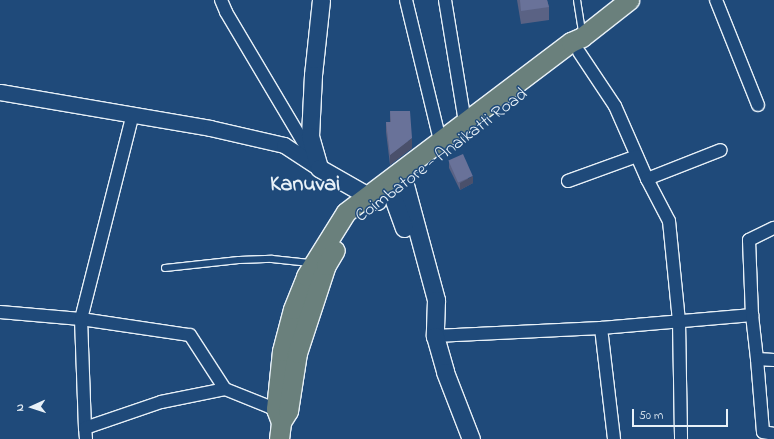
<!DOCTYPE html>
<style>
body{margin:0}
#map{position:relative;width:774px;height:439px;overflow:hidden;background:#1f4a7a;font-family:"Indie Flower",sans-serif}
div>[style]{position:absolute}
.roads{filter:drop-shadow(1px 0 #e8f1f8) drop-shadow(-1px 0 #e8f1f8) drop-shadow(0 1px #e8f1f8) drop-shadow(0 -1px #e8f1f8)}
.service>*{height:6px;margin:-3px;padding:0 3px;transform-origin:3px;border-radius:3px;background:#1f4a7a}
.minor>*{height:12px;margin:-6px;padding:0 6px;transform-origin:6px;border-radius:6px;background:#1f4a7a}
.tertiary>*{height:15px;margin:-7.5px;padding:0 7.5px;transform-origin:7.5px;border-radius:7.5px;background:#1f4a7a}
.secondary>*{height:17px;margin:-8.5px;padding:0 8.5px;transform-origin:8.5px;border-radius:8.5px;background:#1f4a7a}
.primary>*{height:19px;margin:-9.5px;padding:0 9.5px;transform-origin:9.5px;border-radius:9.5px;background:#6a807c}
.wall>*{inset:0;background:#5a6284}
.shaded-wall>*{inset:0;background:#4a506b}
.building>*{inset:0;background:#697299;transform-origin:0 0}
span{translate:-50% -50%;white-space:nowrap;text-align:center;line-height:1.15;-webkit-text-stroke:3px #1f4a7a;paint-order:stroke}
.street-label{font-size:18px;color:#e8f1f8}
.district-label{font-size:22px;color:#e8f1f8;font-weight:700}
.north{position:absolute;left:12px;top:387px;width:40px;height:40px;-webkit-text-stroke:3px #1f4a7a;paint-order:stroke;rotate:267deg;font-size:11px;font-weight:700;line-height:16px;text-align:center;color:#e8f1f8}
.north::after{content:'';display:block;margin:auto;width:14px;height:18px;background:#e8f1f8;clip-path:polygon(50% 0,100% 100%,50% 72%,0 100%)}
.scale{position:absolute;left:632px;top:409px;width:96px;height:18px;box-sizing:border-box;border:2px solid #e8f1f8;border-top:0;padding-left:5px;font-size:12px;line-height:14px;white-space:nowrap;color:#e8f1f8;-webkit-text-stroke:3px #1f4a7a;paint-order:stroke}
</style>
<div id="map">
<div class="roads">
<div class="service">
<div style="left:577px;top:0;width:33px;rotate:81deg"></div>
<div style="left:165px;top:268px;width:74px;rotate:-6.2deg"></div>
<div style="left:239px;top:260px;width:33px;rotate:-2deg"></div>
<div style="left:272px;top:259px;width:38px;rotate:6deg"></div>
</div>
<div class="minor">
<div style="left:221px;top:0;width:13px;rotate:67deg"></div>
<div style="left:226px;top:12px;width:166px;rotate:59.3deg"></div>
<div style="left:406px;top:0;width:145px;rotate:76.4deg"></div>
<div style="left:445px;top:0;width:124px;rotate:80.7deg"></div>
<div style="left:716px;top:0;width:113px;rotate:68.2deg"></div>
<div style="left:579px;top:52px;width:65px;rotate:56.3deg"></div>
<div style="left:615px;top:106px;width:80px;rotate:66.3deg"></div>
<div style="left:647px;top:179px;width:47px;rotate:62.4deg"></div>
<div style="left:669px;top:221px;width:100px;rotate:84.3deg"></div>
<div style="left:679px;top:321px;width:118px;rotate:89deg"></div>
<div style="left:647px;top:179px;width:79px;rotate:-21.4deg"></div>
<div style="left:568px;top:181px;width:73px;rotate:-19.9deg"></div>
<div style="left:0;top:312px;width:81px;rotate:4.9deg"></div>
<div style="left:81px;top:319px;width:110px;rotate:8.4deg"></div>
<div style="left:190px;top:335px;width:64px;rotate:57.1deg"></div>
<div style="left:752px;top:315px;width:75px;rotate:-92.3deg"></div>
<div style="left:749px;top:240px;width:28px;rotate:-26deg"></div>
<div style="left:601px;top:328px;width:112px;rotate:83.3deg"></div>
<div style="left:435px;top:336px;width:166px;rotate:-2.8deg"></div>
<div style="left:601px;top:328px;width:152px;rotate:-4.9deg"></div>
<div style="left:752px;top:315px;width:44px;rotate:83.5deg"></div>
<div style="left:757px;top:359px;width:17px;rotate:3deg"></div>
<div style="left:757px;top:359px;width:73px;rotate:85.3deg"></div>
<div style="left:763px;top:432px;width:11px;rotate:10deg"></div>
<div style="left:85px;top:428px;width:109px;rotate:-92.1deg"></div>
<div style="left:81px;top:319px;width:211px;rotate:-75.8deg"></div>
<div style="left:86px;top:439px;width:11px;rotate:-95deg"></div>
<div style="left:85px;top:428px;width:80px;rotate:-18.9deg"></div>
<div style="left:161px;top:402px;width:65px;rotate:-11.5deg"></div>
<div style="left:225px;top:389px;width:48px;rotate:21.8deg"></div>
<div style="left:270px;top:407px;width:13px;rotate:13deg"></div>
</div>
<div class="tertiary">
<div style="left:0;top:92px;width:213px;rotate:9.7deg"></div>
<div style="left:210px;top:128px;width:76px;rotate:12.9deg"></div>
<div style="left:284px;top:145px;width:42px;rotate:33.3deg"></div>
</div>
<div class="secondary">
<div style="left:321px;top:0;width:75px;rotate:96.1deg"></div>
<div style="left:313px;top:75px;width:61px;rotate:92.8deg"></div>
<div style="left:310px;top:136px;width:33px;rotate:74deg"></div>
<div style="left:319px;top:168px;width:67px;rotate:29.6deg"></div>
<div style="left:401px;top:170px;width:135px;rotate:74.9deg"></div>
<div style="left:436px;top:300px;width:36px;rotate:92deg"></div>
<div style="left:435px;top:336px;width:37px;rotate:74deg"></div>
<div style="left:445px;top:372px;width:72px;rotate:68.8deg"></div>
<div style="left:387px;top:181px;width:50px;rotate:70.1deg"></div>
</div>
<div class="primary">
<div style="left:281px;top:422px;width:14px;rotate:-111deg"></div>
<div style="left:276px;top:409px;width:58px;rotate:-84.1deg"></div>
<div style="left:282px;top:351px;width:43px;rotate:-75.3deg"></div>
<div style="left:293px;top:309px;width:35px;rotate:-68deg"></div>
<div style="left:306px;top:276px;width:75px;rotate:-58deg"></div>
<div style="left:346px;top:212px;width:282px;rotate:-37.1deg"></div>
<div style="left:571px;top:42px;width:12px;rotate:-24deg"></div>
<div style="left:582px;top:37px;width:60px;rotate:-38.2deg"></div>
<div style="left:279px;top:439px;width:17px;rotate:-83deg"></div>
<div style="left:281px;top:422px;width:13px;rotate:-58deg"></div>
<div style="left:288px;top:411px;width:59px;rotate:-81.2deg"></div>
<div style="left:297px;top:353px;width:93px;rotate:-71.8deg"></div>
<div style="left:326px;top:265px;width:17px;rotate:-59deg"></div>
</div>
</div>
<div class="wall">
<div style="clip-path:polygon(517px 0,547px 0,549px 7px,549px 20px,521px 24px)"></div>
<div style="clip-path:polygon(390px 111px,412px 148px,390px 165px,386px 132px,386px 122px,390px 122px)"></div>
<div style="clip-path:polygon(449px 161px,473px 183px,460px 190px,449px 168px)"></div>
</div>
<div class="shaded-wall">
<div style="clip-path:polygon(412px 138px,412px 148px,390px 165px,390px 155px)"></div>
<div style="clip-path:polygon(473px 176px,473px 183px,460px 190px,460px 183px)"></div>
</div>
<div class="building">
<div style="clip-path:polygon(520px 0,547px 0,549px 7px,521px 11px)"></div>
<div style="clip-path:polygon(390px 111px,410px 111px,412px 138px,390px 155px,386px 122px,391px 122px)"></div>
<div style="left:463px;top:154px;width:24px;height:16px;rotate:66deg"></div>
</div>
<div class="street-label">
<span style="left:442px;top:156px;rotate:-37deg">Coimbatore - Anaikatti Road</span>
</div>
<div class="district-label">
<span style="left:305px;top:186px">Kanuvai</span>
</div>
<div class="north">N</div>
<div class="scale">50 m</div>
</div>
